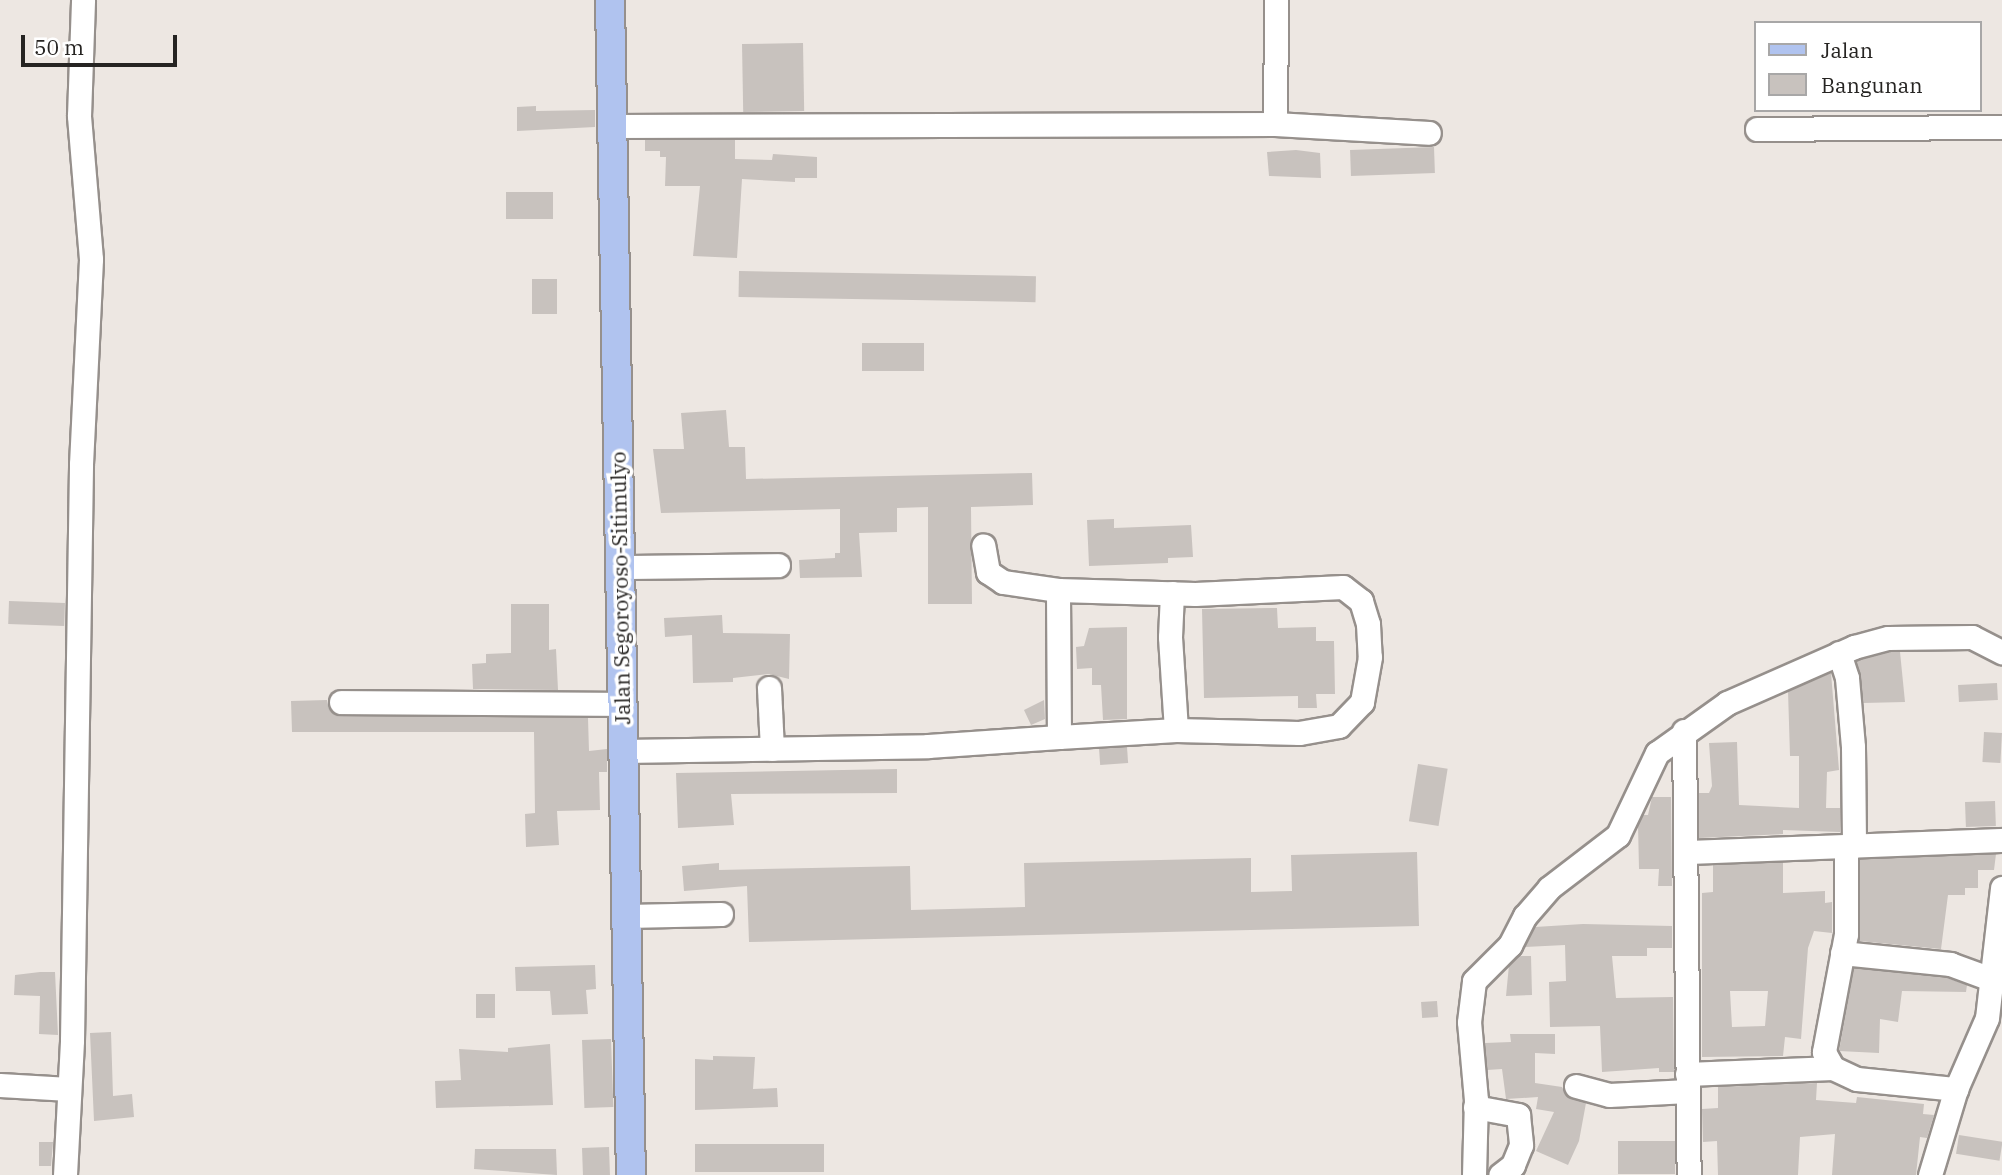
<!DOCTYPE html>
<style>
body{margin:0}
#map{position:relative;width:2002px;height:1175px;overflow:hidden;background:#ede7e2;font-family:"IBM Plex Serif",serif}
div>[style]{position:absolute}
.building>*{inset:0;background:#c8c2be;transform-origin:0 0}
.roads{filter:drop-shadow(2px 0 #96908c) drop-shadow(-2px 0 #96908c) drop-shadow(0 2px #96908c) drop-shadow(0 -2px #96908c)}
.minor>*{height:23px;margin:-11.5px;padding:0 11.5px;transform-origin:11.5px;border-radius:11.5px;background:#fff}
.major>*{height:28px;margin:-14px;padding:0 14px;transform-origin:14px;border-radius:14px;background:#b0c3ef}
span{translate:-50% -50%;white-space:nowrap;text-align:center;line-height:1.15;-webkit-text-stroke:7px #fff;paint-order:stroke}
.street-label{font-size:21px;color:#262422}
.legend{position:absolute;left:1754px;top:21px;width:228px;height:91px;box-sizing:border-box;background:#fff;border:2px solid #a8a7a7;margin:0;padding:9px 12px;list-style:none;font-size:21px;color:#262422}
.legend li{display:flex;align-items:center;gap:14px;height:35px}
.legend b{width:35px;border:2px solid #a8a7a7}
.scale{position:absolute;left:21px;top:35px;width:156px;height:32px;box-sizing:border-box;border:4px solid #262422;border-top:0;padding-left:9px;font-size:21px;line-height:24px;white-space:nowrap;color:#262422;-webkit-text-stroke:5px #fff;paint-order:stroke}
</style>
<div id="map">
<div class="building">
<div style="left:803px;top:43px;width:68px;height:61px;rotate:89deg"></div>
<div style="clip-path:polygon(536px 106px,536px 111px,595px 110px,595px 127px,517px 131px,517px 107px)"></div>
<div style="clip-path:polygon(645px 140px,735px 140px,735px 159px,772px 160px,773px 154px,817px 157px,817px 178px,795px 178px,795px 182px,742px 179px,737px 258px,693px 256px,700px 186px,665px 186px,666px 157px,660px 157px,660px 151px,645px 151px)"></div>
<div style="left:1434px;top:147px;width:26px;height:84px;rotate:88deg"></div>
<div style="clip-path:polygon(1296px 150px,1320px 153px,1321px 178px,1269px 176px,1267px 152px)"></div>
<div style="left:506px;top:192px;width:47px;height:27px"></div>
<div style="left:739px;top:271px;width:297px;height:26px;rotate:1deg"></div>
<div style="left:532px;top:279px;width:25px;height:35px"></div>
<div style="left:924px;top:343px;width:28px;height:62px;rotate:90deg"></div>
<div style="clip-path:polygon(726px 410px,729px 447px,745px 447px,746px 479px,1032px 473px,1033px 505px,971px 507px,972px 604px,928px 604px,928px 507px,897px 508px,897px 532px,859px 533px,862px 577px,800px 578px,799px 560px,835px 558px,835px 553px,840px 553px,840px 509px,661px 513px,653px 449px,684px 449px,681px 413px)"></div>
<div style="clip-path:polygon(1114px 519px,1114px 528px,1191px 525px,1193px 557px,1168px 558px,1168px 563px,1089px 566px,1087px 520px)"></div>
<div style="left:9px;top:601px;width:56px;height:23px;rotate:2deg"></div>
<div style="clip-path:polygon(511px 604px,549px 604px,549px 650px,556px 649px,558px 690px,473px 689px,472px 664px,486px 663px,486px 654px,511px 653px)"></div>
<div style="clip-path:polygon(1277px 608px,1278px 628px,1316px 627px,1316px 641px,1334px 641px,1335px 694px,1316px 694px,1317px 708px,1298px 708px,1298px 696px,1204px 698px,1202px 609px)"></div>
<div style="clip-path:polygon(722px 615px,723px 633px,790px 634px,789px 679px,769px 674px,733px 678px,733px 682px,693px 683px,692px 635px,665px 637px,664px 618px)"></div>
<div style="clip-path:polygon(1127px 627px,1127px 719px,1103px 720px,1101px 685px,1092px 685px,1092px 668px,1077px 669px,1076px 647px,1084px 646px,1089px 628px)"></div>
<div style="clip-path:polygon(1890px 652px,1900px 652px,1905px 702px,1863px 703px,1856px 661px)"></div>
<div style="clip-path:polygon(1831px 673px,1839px 770px,1827px 772px,1826px 808px,1840px 808px,1840px 832px,1783px 830px,1783px 834px,1699px 838px,1699px 793px,1709px 793px,1712px 786px,1709px 743px,1737px 742px,1739px 805px,1799px 808px,1799px 756px,1790px 756px,1788px 691px)"></div>
<div style="left:1997px;top:683px;width:17px;height:39px;rotate:87deg"></div>
<div style="clip-path:polygon(327px 700px,329px 709px,341px 716px,588px 718px,589px 751px,607px 749px,607px 772px,599px 772px,600px 810px,557px 811px,559px 845px,526px 847px,525px 814px,535px 813px,534px 732px,292px 732px,291px 701px)"></div>
<div style="clip-path:polygon(1044px 700px,1045px 719px,1031px 725px,1024px 710px)"></div>
<div style="left:1984px;top:732px;width:18px;height:30px;rotate:3deg"></div>
<div style="left:1127px;top:747px;width:16px;height:28px;rotate:86deg"></div>
<div style="left:1418px;top:764px;width:30px;height:58px;rotate:9deg"></div>
<div style="clip-path:polygon(897px 769px,897px 793px,731px 794px,734px 825px,678px 828px,676px 773px)"></div>
<div style="clip-path:polygon(1652px 797px,1671px 797px,1672px 886px,1658px 886px,1659px 869px,1639px 869px,1638px 825px,1643px 815px,1648px 815px)"></div>
<div style="left:1995px;top:801px;width:25px;height:30px;rotate:88deg"></div>
<div style="clip-path:polygon(1417px 852px,1419px 926px,749px 942px,747px 886px,684px 891px,682px 866px,719px 863px,719px 870px,910px 866px,911px 910px,1025px 907px,1024px 863px,1251px 858px,1251px 892px,1292px 891px,1291px 855px)"></div>
<div style="clip-path:polygon(1996px 854px,1994px 870px,1978px 870px,1978px 888px,1965px 888px,1965px 895px,1948px 895px,1941px 949px,1859px 941px,1860px 859px)"></div>
<div style="clip-path:polygon(evenodd,1783px 862px,1783px 893px,1825px 891px,1825px 903px,1832px 902px,1832px 933px,1814px 931px,1808px 948px,1801px 1039px,1785px 1037px,1783px 1056px,1702px 1057px,1702px 893px,1713px 892px,1713px 865px,1783px 862px,1730px 991px,1768px 991px,1765px 1026px,1732px 1027px,1730px 991px)"></div>
<div style="clip-path:polygon(1583px 924px,1672px 926px,1672px 948px,1647px 948px,1647px 956px,1612px 956px,1616px 998px,1673px 997px,1674px 1072px,1659px 1072px,1659px 1068px,1602px 1072px,1600px 1026px,1550px 1027px,1549px 982px,1566px 981px,1565px 945px,1525px 947px,1535px 927px)"></div>
<div style="clip-path:polygon(1519px 956px,1531px 956px,1532px 995px,1506px 996px,1509px 965px)"></div>
<div style="clip-path:polygon(595px 965px,596px 989px,586px 990px,588px 1014px,552px 1015px,550px 991px,516px 991px,515px 967px)"></div>
<div style="clip-path:polygon(1854px 968px,1947px 978px,1967px 985px,1966px 992px,1902px 991px,1898px 1022px,1880px 1019px,1879px 1053px,1839px 1051px)"></div>
<div style="clip-path:polygon(40px 972px,55px 972px,58px 1035px,39px 1034px,40px 996px,14px 995px,15px 975px)"></div>
<div style="left:476px;top:994px;width:19px;height:24px"></div>
<div style="left:1437px;top:1001px;width:16px;height:16px;rotate:86deg"></div>
<div style="clip-path:polygon(111px 1032px,113px 1096px,132px 1094px,134px 1117px,94px 1121px,90px 1033px)"></div>
<div style="clip-path:polygon(1510px 1034px,1555px 1034px,1555px 1054px,1535px 1053px,1535px 1083px,1562px 1087px,1567px 1096px,1586px 1103px,1579px 1141px,1568px 1165px,1536px 1151px,1554px 1112px,1536px 1109px,1538px 1097px,1506px 1099px,1502px 1069px,1487px 1070px,1485px 1043px,1511px 1042px)"></div>
<div style="left:611px;top:1039px;width:68px;height:29px;rotate:88deg"></div>
<div style="clip-path:polygon(550px 1044px,553px 1105px,436px 1108px,435px 1081px,461px 1080px,459px 1049px,508px 1052px,508px 1048px)"></div>
<div style="clip-path:polygon(713px 1056px,755px 1057px,753px 1089px,777px 1088px,778px 1107px,695px 1110px,695px 1059px,713px 1060px)"></div>
<div style="clip-path:polygon(1817px 1083px,1816px 1100px,1856px 1103px,1857px 1097px,1924px 1104px,1923px 1114px,1934px 1115px,1927px 1138px,1920px 1137px,1916px 1175px,1832px 1175px,1835px 1134px,1800px 1137px,1798px 1175px,1718px 1175px,1717px 1141px,1703px 1142px,1702px 1109px,1718px 1108px,1718px 1087px)"></div>
<div style="left:1959px;top:1135px;width:44px;height:19px;rotate:9deg"></div>
<div style="left:1675px;top:1141px;width:33px;height:57px;rotate:90deg"></div>
<div style="clip-path:polygon(39px 1142px,53px 1142px,51px 1166px,39px 1166px)"></div>
<div style="left:824px;top:1144px;width:28px;height:129px;rotate:90deg"></div>
<div style="left:609px;top:1147px;width:28px;height:27px;rotate:88deg"></div>
<div style="clip-path:polygon(475px 1149px,556px 1149px,557px 1175px,474px 1169px)"></div>
</div>
<div class="roads">
<div class="minor">
<div style="left:1275px;top:124px;width:124px;rotate:-89.5deg"></div>
<div style="left:612px;top:126px;width:663px;rotate:-0.17deg"></div>
<div style="left:1275px;top:124px;width:154px;rotate:3.3deg"></div>
<div style="left:1757px;top:129px;width:245px;rotate:-0.5deg"></div>
<div style="left:620px;top:567px;width:158px;rotate:-0.7deg"></div>
<div style="left:1058px;top:590px;width:137px;rotate:1.7deg"></div>
<div style="left:1195px;top:594px;width:148px;rotate:-2.7deg"></div>
<div style="left:1343px;top:587px;width:23px;rotate:38deg"></div>
<div style="left:1361px;top:601px;width:24px;rotate:73deg"></div>
<div style="left:1368px;top:624px;width:33px;rotate:87deg"></div>
<div style="left:1370px;top:657px;width:46px;rotate:100.1deg"></div>
<div style="left:1362px;top:702px;width:33px;rotate:134deg"></div>
<div style="left:1339px;top:726px;width:41px;rotate:170.1deg"></div>
<div style="left:1299px;top:733px;width:123px;rotate:-178.6deg"></div>
<div style="left:1176px;top:730px;width:117px;rotate:176.6deg"></div>
<div style="left:1172px;top:593px;width:44px;rotate:92.6deg"></div>
<div style="left:1170px;top:637px;width:93px;rotate:86.3deg"></div>
<div style="left:1839px;top:653px;width:26px;rotate:72deg"></div>
<div style="left:1847px;top:678px;width:69px;rotate:85deg"></div>
<div style="left:1853px;top:747px;width:99px;rotate:89.4deg"></div>
<div style="left:769px;top:688px;width:61px;rotate:87.2deg"></div>
<div style="left:341px;top:702px;width:281px;rotate:0.4deg"></div>
<div style="left:1684px;top:731px;width:444px;rotate:89.4deg"></div>
<div style="left:623px;top:751px;width:305px;rotate:-0.9deg"></div>
<div style="left:928px;top:746px;width:131px;rotate:-3.9deg"></div>
<div style="left:1059px;top:737px;width:147px;rotate:-90.4deg"></div>
<div style="left:1058px;top:590px;width:56px;rotate:-171.7deg"></div>
<div style="left:1003px;top:582px;width:18px;rotate:-146deg"></div>
<div style="left:988px;top:572px;width:27px;rotate:-100deg"></div>
<div style="left:1846px;top:847px;width:87px;rotate:90deg"></div>
<div style="left:1846px;top:934px;width:120px;rotate:100.6deg"></div>
<div style="left:1824px;top:1052px;width:18px;rotate:61deg"></div>
<div style="left:1833px;top:1068px;width:26px;rotate:25deg"></div>
<div style="left:1857px;top:1079px;width:100px;rotate:5.8deg"></div>
<div style="left:1687px;top:852px;width:315px;rotate:-2.2deg"></div>
<div style="left:626px;top:916px;width:95px;rotate:-1.2deg"></div>
<div style="left:1842px;top:953px;width:109px;rotate:5.8deg"></div>
<div style="left:1950px;top:964px;width:44px;rotate:20.1deg"></div>
<div style="left:1687px;top:1074px;width:146px;rotate:-2.4deg"></div>
<div style="left:0;top:1085px;width:69px;rotate:3.3deg"></div>
<div style="left:1576px;top:1086px;width:34px;rotate:15deg"></div>
<div style="left:1609px;top:1095px;width:79px;rotate:-2.9deg"></div>
<div style="left:1475px;top:1107px;width:44px;rotate:10.5deg"></div>
<div style="left:1518px;top:1115px;width:30px;rotate:84deg"></div>
<div style="left:1521px;top:1145px;width:22px;rotate:112deg"></div>
<div style="left:1513px;top:1165px;width:16px;rotate:142deg"></div>
<div style="left:65px;top:1175px;width:135px;rotate:-87deg"></div>
<div style="left:72px;top:1040px;width:576px;rotate:-89.1deg"></div>
<div style="left:81px;top:464px;width:205px;rotate:-87.2deg"></div>
<div style="left:91px;top:259px;width:144px;rotate:-94.8deg"></div>
<div style="left:79px;top:116px;width:116px;rotate:-88deg"></div>
<div style="left:1474px;top:1175px;width:75px;rotate:-88.5deg"></div>
<div style="left:1476px;top:1100px;width:78px;rotate:-95.1deg"></div>
<div style="left:1469px;top:1022px;width:41px;rotate:-83deg"></div>
<div style="left:1474px;top:981px;width:51px;rotate:-45deg"></div>
<div style="left:1510px;top:945px;width:33px;rotate:-63deg"></div>
<div style="left:1525px;top:916px;width:37px;rotate:-49deg"></div>
<div style="left:1549px;top:888px;width:87px;rotate:-37.5deg"></div>
<div style="left:1618px;top:835px;width:91px;rotate:-64.6deg"></div>
<div style="left:1657px;top:753px;width:86px;rotate:-35.5deg"></div>
<div style="left:1727px;top:703px;width:139px;rotate:-23.8deg"></div>
<div style="left:1854px;top:647px;width:35px;rotate:-15deg"></div>
<div style="left:1888px;top:638px;width:84px;rotate:-0.7deg"></div>
<div style="left:1972px;top:637px;width:34px;rotate:27deg"></div>
<div style="left:1930px;top:1175px;width:90px;rotate:-73.2deg"></div>
<div style="left:1956px;top:1089px;width:77px;rotate:-66.4deg"></div>
<div style="left:1987px;top:1018px;width:131px;rotate:-83.4deg"></div>
</div>
<div class="major">
<div style="left:610px;top:0;width:1175px;rotate:88.98deg"></div>
</div>
</div>
<div class="street-label">
<span style="left:620px;top:588px;rotate:-91deg">Jalan Segoroyoso-Sitimulyo</span>
</div>
<ul class="legend">
<li><b style="height:9px;background:#b0c3ef"></b>Jalan</li>
<li><b style="height:19px;background:#c8c2be"></b>Bangunan</li>
</ul>
<div class="scale">50 m</div>
</div>
